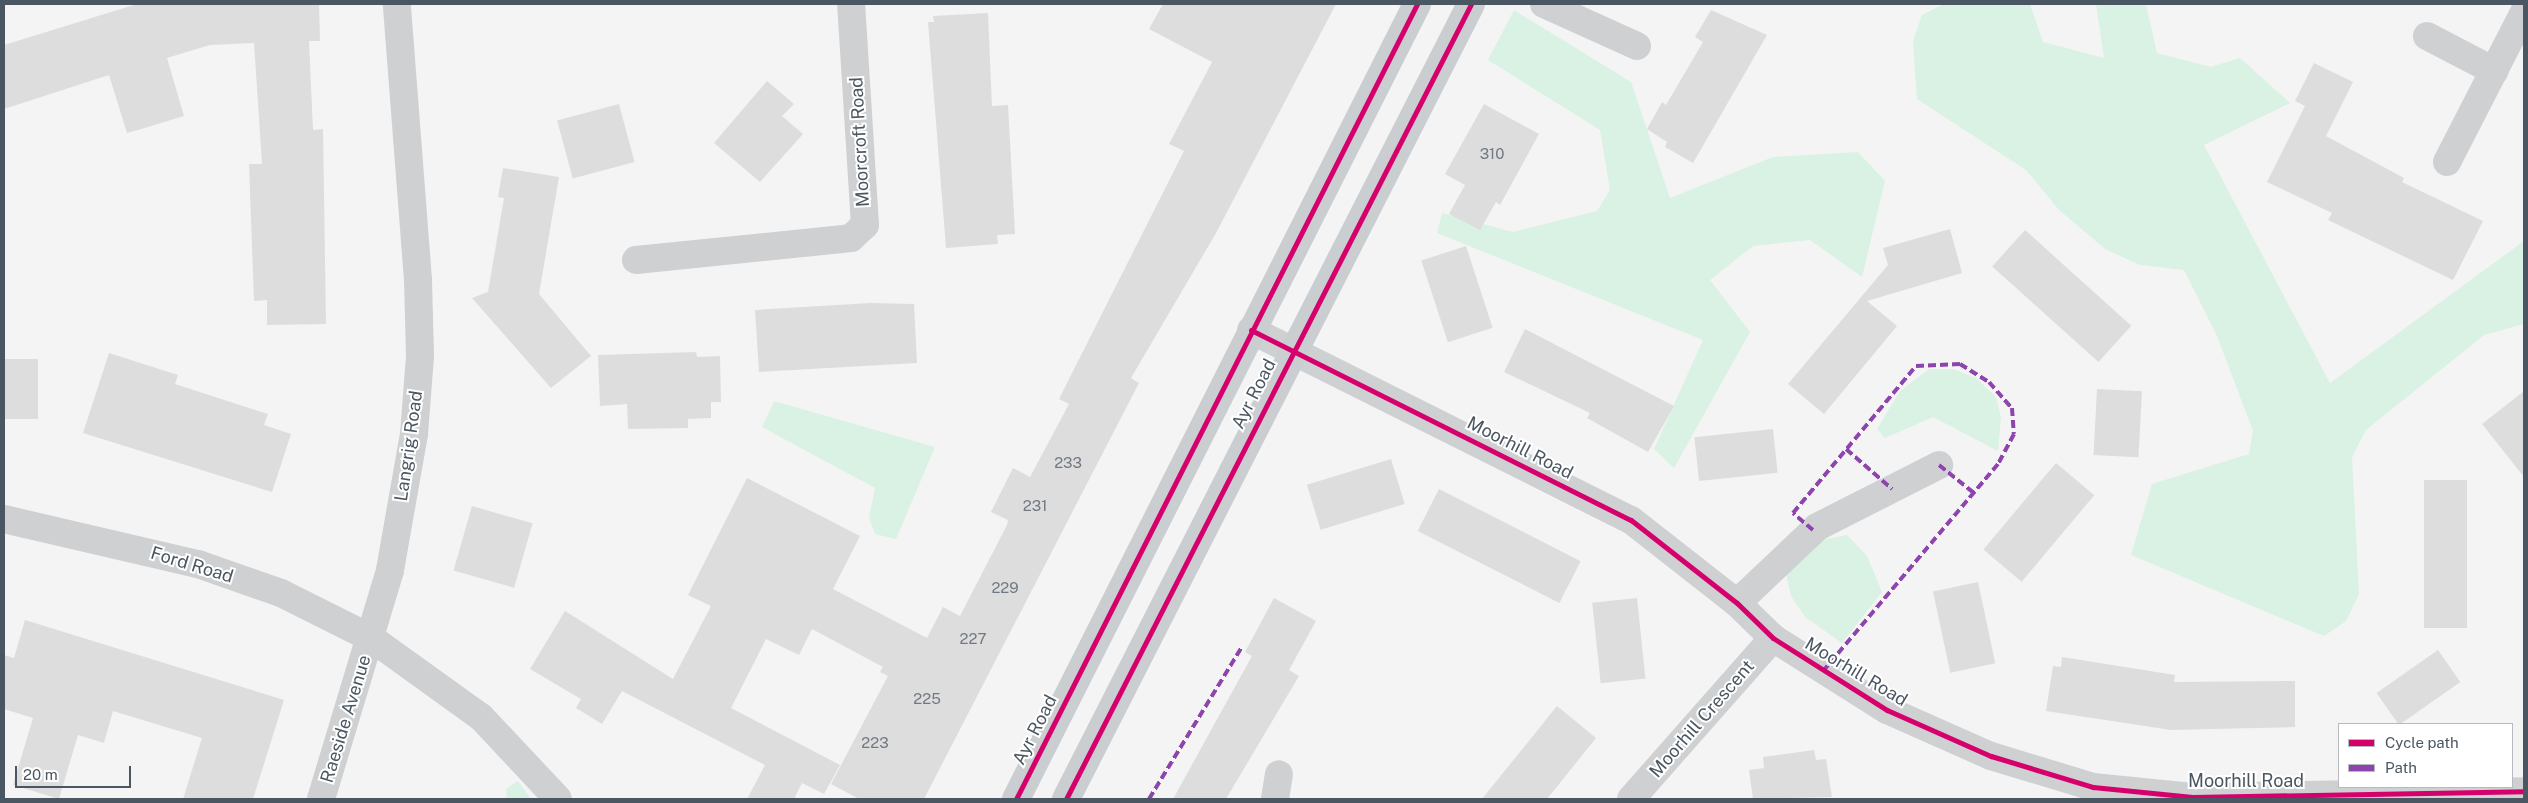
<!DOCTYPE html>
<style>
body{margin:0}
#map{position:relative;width:2528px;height:803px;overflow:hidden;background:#f4f4f4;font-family:"Public Sans",sans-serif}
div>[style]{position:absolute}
.green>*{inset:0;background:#d9f2e3}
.building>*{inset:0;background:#ddddde;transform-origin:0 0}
.minor>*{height:28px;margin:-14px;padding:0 14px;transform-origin:14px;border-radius:14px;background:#ced0d2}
.primary>*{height:28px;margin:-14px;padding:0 14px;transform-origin:14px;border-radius:14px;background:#caced1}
.quiet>*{height:4px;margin-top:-2px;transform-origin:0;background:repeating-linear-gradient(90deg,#8e44ad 0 8px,transparent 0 12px)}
.cycleway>*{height:5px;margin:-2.5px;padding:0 2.5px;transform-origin:2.5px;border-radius:2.5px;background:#d6006c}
span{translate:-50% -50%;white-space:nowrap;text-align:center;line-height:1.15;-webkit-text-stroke:4px #fff;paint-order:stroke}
.number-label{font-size:15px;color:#707881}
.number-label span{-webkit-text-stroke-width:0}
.street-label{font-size:18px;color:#4a5661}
.frame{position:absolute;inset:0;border:5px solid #4a5661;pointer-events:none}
.legend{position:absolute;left:2338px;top:723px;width:175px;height:65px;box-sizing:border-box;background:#fff;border:1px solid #b7bbc0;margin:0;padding:6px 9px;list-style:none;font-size:15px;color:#4a5661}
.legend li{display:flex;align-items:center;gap:10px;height:25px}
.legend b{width:25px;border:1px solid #b7bbc0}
.scale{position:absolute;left:15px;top:766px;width:116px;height:22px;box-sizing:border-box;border:2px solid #4a5661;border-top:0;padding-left:6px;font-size:15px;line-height:18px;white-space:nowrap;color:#4a5661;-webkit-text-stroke:4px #fff;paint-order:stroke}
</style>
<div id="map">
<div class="green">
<div style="clip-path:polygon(1944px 4px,2030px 4px,2043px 42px,2104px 58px,2096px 4px,2146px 4px,2157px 53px,2211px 67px,2240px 58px,2290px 103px,2204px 145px,2330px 383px,2524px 241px,2524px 324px,2484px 335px,2366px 430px,2352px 457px,2359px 594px,2346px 621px,2324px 636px,2131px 555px,2152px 484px,2249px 454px,2253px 431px,2217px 336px,2184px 270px,2140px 265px,2105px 249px,2059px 210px,2026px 170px,1917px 99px,1913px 41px,1922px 15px)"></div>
<div style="clip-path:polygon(1514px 10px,1631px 82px,1670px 198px,1773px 157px,1858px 152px,1885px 181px,1862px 277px,1810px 240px,1753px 246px,1710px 280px,1750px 332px,1674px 468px,1654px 449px,1703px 340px,1437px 233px,1442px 213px,1513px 232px,1597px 211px,1610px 190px,1600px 130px,1488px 60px)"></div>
<div style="clip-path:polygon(1929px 369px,1953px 369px,1976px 378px,1996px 397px,2001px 417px,1998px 451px,1933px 417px,1885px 438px,1877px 429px,1900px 391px)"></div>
<div style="clip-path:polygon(774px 401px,935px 447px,896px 539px,875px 534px,869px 518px,875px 488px,762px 427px)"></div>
<div style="clip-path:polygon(1847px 535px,1867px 556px,1882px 592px,1842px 643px,1805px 617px,1791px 596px,1786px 573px,1820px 540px)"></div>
<div style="clip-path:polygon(518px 781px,531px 799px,507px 799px,506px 789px)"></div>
</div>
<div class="building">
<div style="clip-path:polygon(137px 4px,319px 4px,320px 41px,309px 41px,313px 130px,323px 129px,326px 324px,267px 325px,267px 300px,254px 301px,249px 164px,262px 164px,254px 43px,210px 45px,167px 58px,184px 116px,148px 127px,127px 133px,109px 75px,4px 109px,4px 45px)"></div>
<div style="clip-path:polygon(1163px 4px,1336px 4px,1216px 233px,1131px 378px,1139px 383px,924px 799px,859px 799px,831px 784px,888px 676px,880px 672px,883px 667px,812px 629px,799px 655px,766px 639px,731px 708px,840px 765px,824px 794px,802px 783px,794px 799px,747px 799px,765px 765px,622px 691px,602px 724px,576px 708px,581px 699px,530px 669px,565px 611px,673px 679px,711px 606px,688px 595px,747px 478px,860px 536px,833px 589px,927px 638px,943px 607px,960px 616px,1007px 525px,1008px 520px,991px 512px,1013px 468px,1030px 477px,1069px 404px,1059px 399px,1184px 151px,1169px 144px,1212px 62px,1149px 29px)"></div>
<div style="clip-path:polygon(1711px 10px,1767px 35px,1693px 163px,1665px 147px,1667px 142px,1647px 129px,1662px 102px,1666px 105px,1703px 42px,1695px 37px)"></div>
<div style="clip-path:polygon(988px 13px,992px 106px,1008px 105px,1015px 234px,997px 235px,998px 244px,946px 248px,928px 22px,934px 22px,933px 16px)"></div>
<div style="clip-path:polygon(2314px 63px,2353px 82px,2326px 136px,2404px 178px,2402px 182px,2483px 221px,2453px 280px,2328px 220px,2332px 213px,2267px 182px,2305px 106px,2295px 101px)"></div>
<div style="clip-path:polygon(767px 81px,794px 104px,782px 116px,803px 134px,760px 182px,714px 143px)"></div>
<div style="left:619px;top:104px;width:60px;height:64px;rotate:75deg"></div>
<div style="clip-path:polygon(1484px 104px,1539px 134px,1500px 205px,1496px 202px,1480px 230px,1449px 214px,1465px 185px,1445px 174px)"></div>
<div style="clip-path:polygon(503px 168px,559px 177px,539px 294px,591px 356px,551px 388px,472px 298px,488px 292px,504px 198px,498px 197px)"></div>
<div style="clip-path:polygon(1950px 229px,1962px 273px,1867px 301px,1897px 326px,1824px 414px,1788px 384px,1888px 265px,1883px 248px)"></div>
<div style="left:2025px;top:230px;width:143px;height:49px;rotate:42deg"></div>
<div style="left:1466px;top:246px;width:86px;height:47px;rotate:72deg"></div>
<div style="clip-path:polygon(870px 303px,914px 304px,917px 363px,759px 372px,755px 310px)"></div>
<div style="clip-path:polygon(1525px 329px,1674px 406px,1648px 452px,1587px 418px,1590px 413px,1504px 372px)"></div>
<div style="clip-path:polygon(696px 352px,697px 357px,720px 356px,721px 402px,711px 402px,711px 418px,688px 419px,688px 428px,628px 429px,627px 404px,600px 406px,598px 355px)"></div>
<div style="clip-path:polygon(109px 353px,178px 375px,175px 384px,268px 414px,264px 425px,291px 434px,272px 492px,83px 433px)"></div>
<div style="left:4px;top:359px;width:34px;height:60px"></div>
<div style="left:2097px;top:389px;width:45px;height:66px;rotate:3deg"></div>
<div style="clip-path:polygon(2524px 391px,2524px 477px,2482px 424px)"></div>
<div style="left:1773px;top:429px;width:44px;height:79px;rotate:84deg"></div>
<div style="left:1391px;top:459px;width:47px;height:88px;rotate:73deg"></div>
<div style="left:2056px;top:463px;width:50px;height:113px;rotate:40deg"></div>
<div style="left:2467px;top:480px;width:148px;height:43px;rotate:90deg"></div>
<div style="left:1439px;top:489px;width:159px;height:47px;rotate:27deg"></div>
<div style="left:472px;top:506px;width:63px;height:67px;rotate:16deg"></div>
<div style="left:1978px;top:582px;width:83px;height:46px;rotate:78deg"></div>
<div style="clip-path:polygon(1274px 598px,1316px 621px,1289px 670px,1299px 676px,1226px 799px,1173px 799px,1252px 656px,1245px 652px)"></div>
<div style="left:1637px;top:598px;width:81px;height:45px;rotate:84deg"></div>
<div style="clip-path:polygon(25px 620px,284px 700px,253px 799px,183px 799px,202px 738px,113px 711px,104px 743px,78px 735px,59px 799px,13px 785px,33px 718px,4px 709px,4px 655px,14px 658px)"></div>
<div style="left:2438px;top:650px;width:39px;height:75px;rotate:55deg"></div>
<div style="clip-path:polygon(2062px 657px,2175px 675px,2174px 682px,2295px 681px,2295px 727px,2171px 730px,2046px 711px,2053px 666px,2061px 667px)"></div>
<div style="clip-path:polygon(1557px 706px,1596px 738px,1547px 799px,1482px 799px)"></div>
<div style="clip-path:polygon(1814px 750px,1816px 760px,1826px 759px,1832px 797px,1753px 799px,1749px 770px,1764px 768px,1763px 757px)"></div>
</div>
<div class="minor">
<div style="left:1544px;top:4px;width:102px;rotate:24.3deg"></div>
<div style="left:2427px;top:36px;width:76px;rotate:27.6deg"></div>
<div style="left:2447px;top:162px;width:169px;rotate:-62.8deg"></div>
<div style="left:636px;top:260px;width:216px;rotate:-5.8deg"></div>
<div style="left:851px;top:238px;width:19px;rotate:-43deg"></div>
<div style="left:865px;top:225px;width:221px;rotate:-93.6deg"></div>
<div style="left:1251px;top:330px;width:425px;rotate:26.6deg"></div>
<div style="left:1631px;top:520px;width:135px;rotate:38.1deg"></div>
<div style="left:1737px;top:603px;width:50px;rotate:44.2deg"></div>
<div style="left:1773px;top:638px;width:135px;rotate:32.3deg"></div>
<div style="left:1887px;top:710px;width:114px;rotate:23.9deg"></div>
<div style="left:1991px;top:756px;width:107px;rotate:16.9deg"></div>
<div style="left:2093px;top:787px;width:100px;rotate:5.7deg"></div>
<div style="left:2193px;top:797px;width:331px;rotate:-1deg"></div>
<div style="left:4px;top:519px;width:199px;rotate:13.1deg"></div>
<div style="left:198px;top:564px;width:88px;rotate:19.3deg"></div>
<div style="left:281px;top:593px;width:101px;rotate:26.6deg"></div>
<div style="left:371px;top:638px;width:135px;rotate:35.7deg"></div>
<div style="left:481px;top:717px;width:112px;rotate:46.8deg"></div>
<div style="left:1737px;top:603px;width:110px;rotate:-43.5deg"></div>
<div style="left:1817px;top:527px;width:137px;rotate:-26.9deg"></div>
<div style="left:321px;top:799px;width:239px;rotate:-73.2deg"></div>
<div style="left:390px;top:570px;width:138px;rotate:-80deg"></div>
<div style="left:414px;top:434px;width:78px;rotate:-85.6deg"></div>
<div style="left:420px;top:356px;width:76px;rotate:-91.5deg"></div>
<div style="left:418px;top:280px;width:277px;rotate:-94.4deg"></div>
<div style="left:1275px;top:799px;width:25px;rotate:-81deg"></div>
<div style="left:1631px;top:799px;width:215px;rotate:-48.6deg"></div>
</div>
<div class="primary">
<div style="left:1016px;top:799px;width:890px;rotate:-63.23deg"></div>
<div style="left:1066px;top:799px;width:892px;rotate:-63deg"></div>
</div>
<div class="quiet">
<div style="left:1846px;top:449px;width:61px;rotate:41deg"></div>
<div style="left:1939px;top:465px;width:45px;rotate:38.7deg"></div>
<div style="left:1813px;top:530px;width:26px;rotate:-140deg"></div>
<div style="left:1793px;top:513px;width:192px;rotate:-50.1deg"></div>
<div style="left:1916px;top:366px;width:44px;rotate:-2.6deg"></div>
<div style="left:1960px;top:364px;width:34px;rotate:32deg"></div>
<div style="left:1989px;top:382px;width:35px;rotate:49deg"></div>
<div style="left:2012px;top:408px;width:26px;rotate:86deg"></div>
<div style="left:2014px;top:434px;width:34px;rotate:118deg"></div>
<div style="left:1998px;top:464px;width:270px;rotate:130.2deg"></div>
<div style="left:1149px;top:799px;width:177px;rotate:-58.6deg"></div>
</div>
<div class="cycleway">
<div style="left:1251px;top:330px;width:425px;rotate:26.6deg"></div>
<div style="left:1631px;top:520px;width:135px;rotate:38.1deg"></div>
<div style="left:1737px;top:603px;width:50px;rotate:44.2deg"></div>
<div style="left:1773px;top:638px;width:135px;rotate:32.3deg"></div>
<div style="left:1887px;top:710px;width:114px;rotate:23.9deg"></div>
<div style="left:1991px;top:756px;width:107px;rotate:16.9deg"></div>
<div style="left:2093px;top:787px;width:100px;rotate:5.7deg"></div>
<div style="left:2193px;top:797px;width:331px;rotate:-1deg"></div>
<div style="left:1016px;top:799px;width:890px;rotate:-63.23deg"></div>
<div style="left:1066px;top:799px;width:892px;rotate:-63deg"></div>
</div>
<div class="number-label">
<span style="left:1492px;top:154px">310</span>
<span style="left:1068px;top:463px">233</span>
<span style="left:1035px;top:506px">231</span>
<span style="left:1005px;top:588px">229</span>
<span style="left:973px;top:639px">227</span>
<span style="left:927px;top:699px">225</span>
<span style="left:875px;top:743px">223</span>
</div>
<div class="street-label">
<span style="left:860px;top:142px;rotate:-93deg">Moorcroft Road</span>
<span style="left:1254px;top:394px;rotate:-63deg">Ayr Road</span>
<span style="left:409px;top:446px;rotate:-82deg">Langrig Road</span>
<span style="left:1520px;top:448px;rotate:27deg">Moorhill Road</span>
<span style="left:192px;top:565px;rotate:17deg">Ford Road</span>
<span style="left:1856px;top:672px;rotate:31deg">Moorhill Road</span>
<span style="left:346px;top:719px;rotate:-73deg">Raeside Avenue</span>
<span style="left:1702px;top:719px;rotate:-49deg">Moorhill Crescent</span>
<span style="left:1035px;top:730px;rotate:-63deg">Ayr Road</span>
<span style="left:2246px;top:781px">Moorhill Road</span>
</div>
<div class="frame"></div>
<ul class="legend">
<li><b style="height:6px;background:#d6006c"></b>Cycle path</li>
<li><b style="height:6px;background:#8e44ad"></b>Path</li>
</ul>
<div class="scale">20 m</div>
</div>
